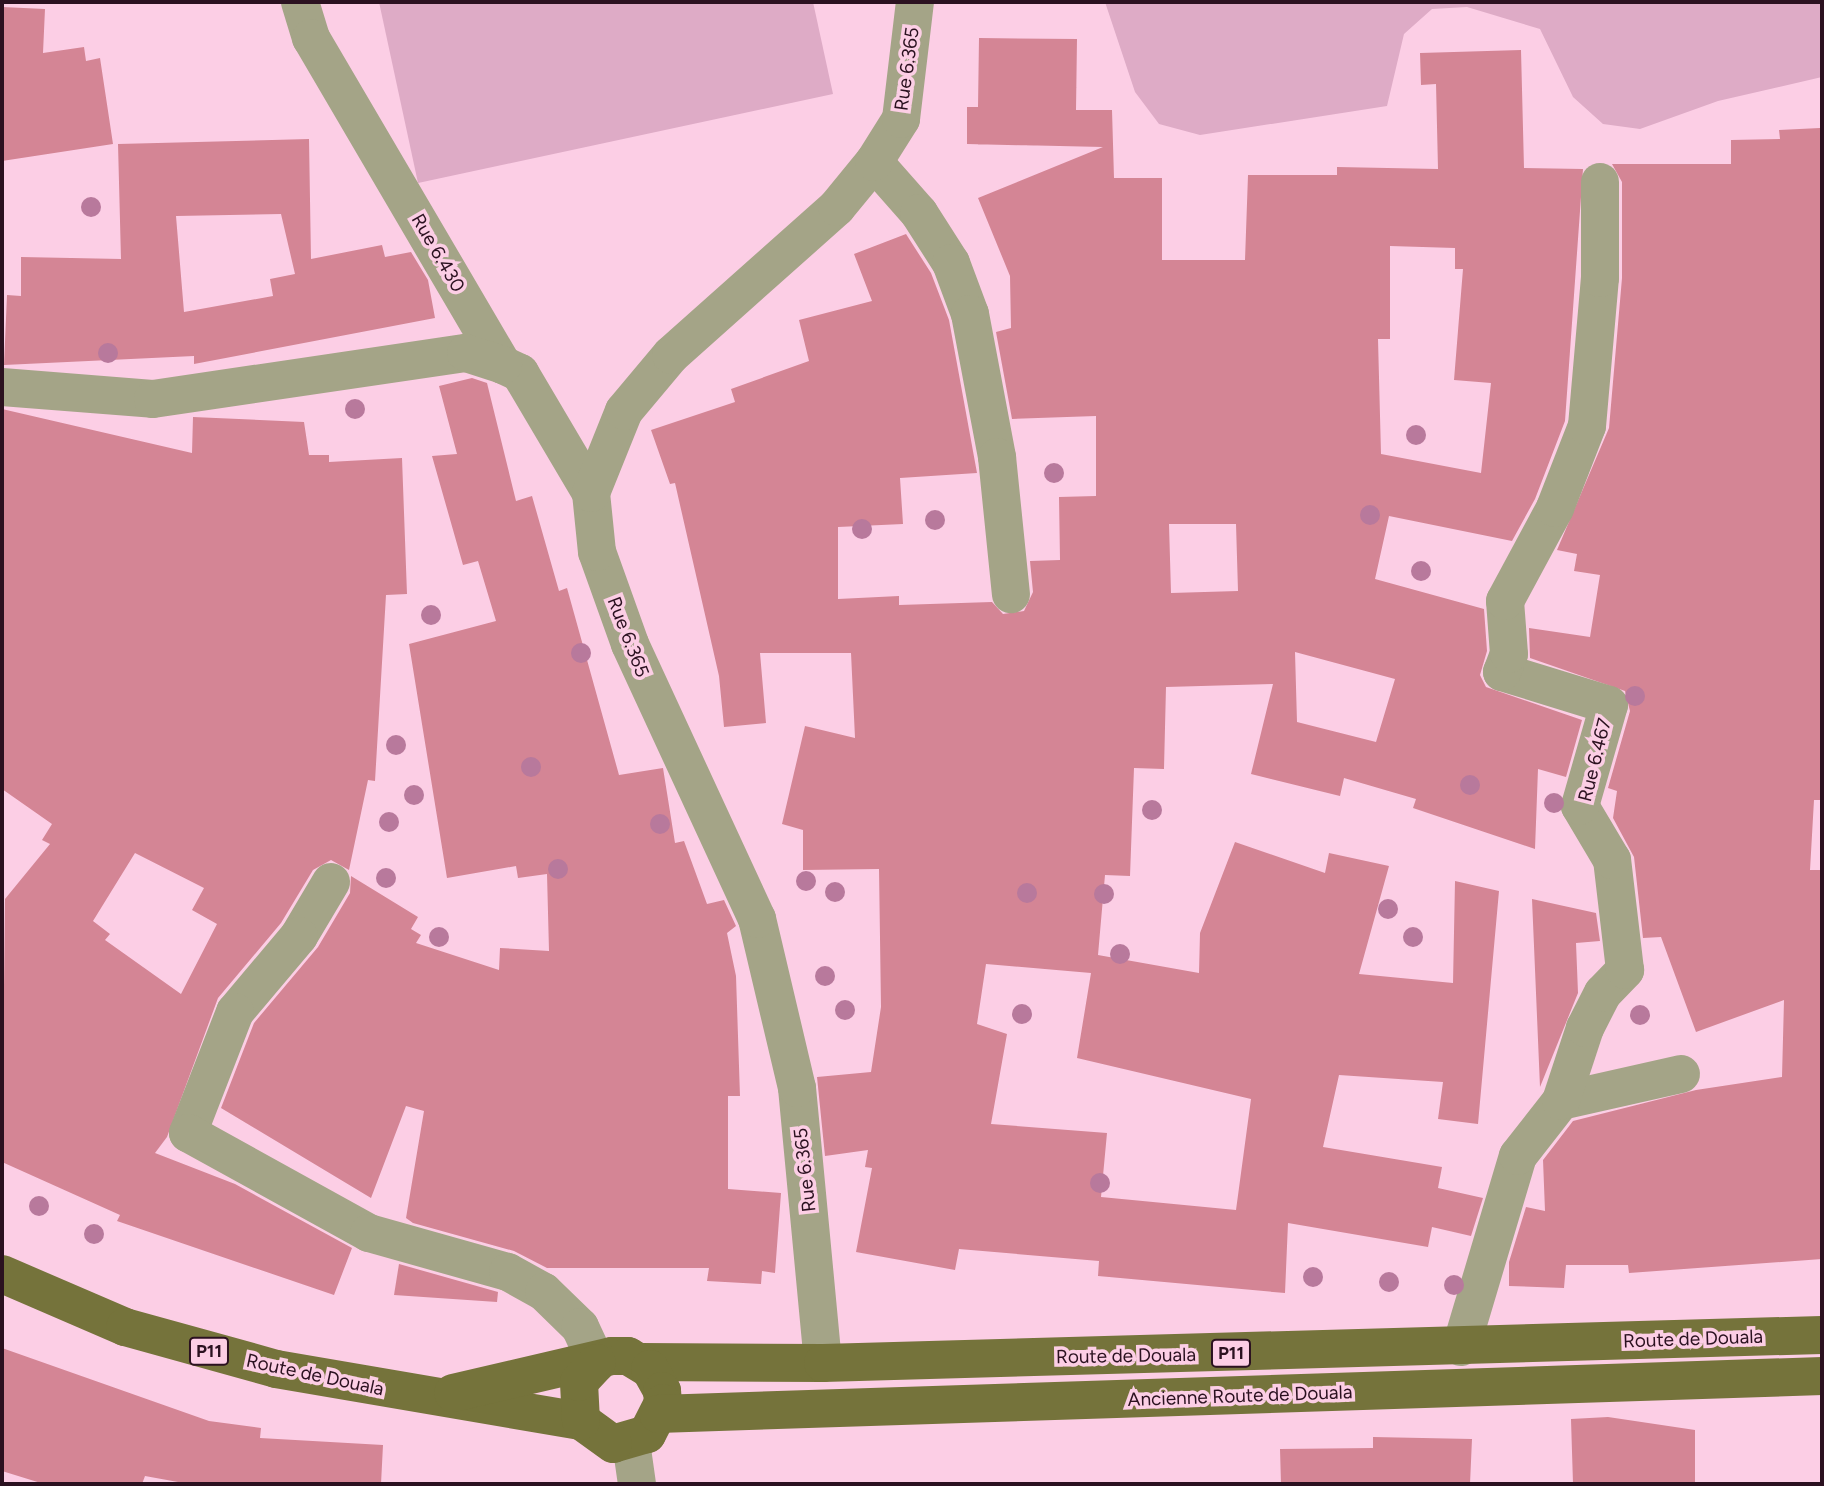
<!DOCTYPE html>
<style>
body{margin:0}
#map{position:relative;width:1824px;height:1486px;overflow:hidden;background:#fccee5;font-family:Figtree,sans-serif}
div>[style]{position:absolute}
.green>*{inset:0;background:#deabc6}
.building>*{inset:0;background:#d48595}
.minor>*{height:38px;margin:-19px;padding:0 19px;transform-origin:19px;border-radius:19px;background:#a4a487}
.major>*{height:38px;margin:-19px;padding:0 19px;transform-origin:19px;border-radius:19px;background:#75733b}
.trees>*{width:20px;height:20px;margin:-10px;border-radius:50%;background:#b8799c}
span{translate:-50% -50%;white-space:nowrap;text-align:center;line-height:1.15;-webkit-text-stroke:7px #fccee5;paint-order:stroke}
.shield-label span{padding:2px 5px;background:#fccee5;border:2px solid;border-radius:5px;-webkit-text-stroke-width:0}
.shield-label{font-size:18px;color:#2b1120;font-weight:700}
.street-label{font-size:19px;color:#2b1120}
.frame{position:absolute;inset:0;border:4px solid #2b1120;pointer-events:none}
</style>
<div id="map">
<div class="green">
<div style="clip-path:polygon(379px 2px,813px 2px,833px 94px,418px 183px)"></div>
<div style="clip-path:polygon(1105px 2px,1822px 2px,1822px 77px,1718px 101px,1640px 129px,1603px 124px,1573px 97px,1540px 29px,1467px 7px,1432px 9px,1404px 34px,1387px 106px,1200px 135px,1159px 124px,1135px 92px)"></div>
</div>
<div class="building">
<div style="clip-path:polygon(2px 7px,45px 9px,43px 53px,84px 47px,86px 61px,100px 58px,113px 144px,2px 161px)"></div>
<div style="clip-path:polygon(evenodd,979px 38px,1077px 39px,1076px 110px,1112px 110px,1114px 178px,1162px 178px,1162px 260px,1245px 260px,1248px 175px,1337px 175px,1337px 167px,1438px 169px,1436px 84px,1421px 85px,1420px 53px,1521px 50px,1524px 168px,1583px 169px,1565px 421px,1535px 499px,1512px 541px,1389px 516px,1375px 579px,1484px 609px,1487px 651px,1480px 675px,1486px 687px,1582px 720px,1566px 777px,1538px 769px,1535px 849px,1413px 808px,1416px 799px,1344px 778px,1340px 796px,1251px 774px,1273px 684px,1166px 687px,1164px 769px,1134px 768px,1130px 876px,1105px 875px,1098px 955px,1199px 973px,1200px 933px,1235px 842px,1325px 873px,1329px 853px,1389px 866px,1359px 974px,1453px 983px,1455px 881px,1499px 891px,1478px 1124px,1438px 1119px,1443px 1082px,1339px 1075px,1323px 1147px,1442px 1167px,1438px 1188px,1483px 1198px,1471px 1236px,1432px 1227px,1428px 1247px,1288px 1223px,1285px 1293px,1098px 1276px,1099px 1261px,959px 1249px,955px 1270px,856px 1252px,872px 1168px,865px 1167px,868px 1150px,825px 1156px,817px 1077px,871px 1072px,881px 1007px,879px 869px,803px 870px,803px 830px,782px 824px,805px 726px,855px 738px,851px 653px,760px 653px,766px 723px,724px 727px,719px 676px,675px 483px,670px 484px,651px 430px,735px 402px,731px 389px,809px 361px,799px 320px,872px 301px,854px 254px,906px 234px,931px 273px,949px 320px,977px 473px,900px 478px,903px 524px,838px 527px,838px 599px,899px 596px,899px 605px,992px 602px,1003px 614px,1024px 611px,1033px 592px,1030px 561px,1060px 560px,1059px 497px,1096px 496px,1096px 416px,1012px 419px,996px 332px,1011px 328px,1010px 276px,978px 198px,1103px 147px,967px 144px,967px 107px,978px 107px,979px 38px,1390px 246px,1455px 248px,1455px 269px,1463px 269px,1454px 380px,1491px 383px,1481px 473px,1381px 454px,1378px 339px,1390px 339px,1390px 246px,979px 38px,1169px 524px,1236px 524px,1238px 591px,1171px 593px,1169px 524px,979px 38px,1295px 652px,1395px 679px,1376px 742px,1297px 722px,1295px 652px,979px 38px,986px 964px,1091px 973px,1077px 1058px,1251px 1099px,1236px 1210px,1101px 1197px,1107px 1133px,991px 1124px,1007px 1034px,977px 1024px,986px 964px)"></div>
<div style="clip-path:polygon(1820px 128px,1822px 800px,1814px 800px,1810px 870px,1822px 870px,1822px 1259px,1629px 1273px,1628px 1265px,1566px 1265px,1564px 1288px,1509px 1286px,1509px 1262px,1526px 1207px,1545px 1211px,1543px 1160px,1573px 1121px,1696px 1090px,1782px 1077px,1784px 1000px,1696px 1032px,1661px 937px,1643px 938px,1634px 857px,1613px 818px,1617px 791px,1608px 788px,1630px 711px,1625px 691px,1530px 658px,1529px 628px,1590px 637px,1600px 575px,1574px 571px,1577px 554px,1557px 550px,1609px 428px,1622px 278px,1622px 182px,1612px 164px,1731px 164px,1731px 140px,1780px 139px,1779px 130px)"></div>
<div style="clip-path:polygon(evenodd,309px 139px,311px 259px,382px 245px,385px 257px,411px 252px,428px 280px,435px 318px,194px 364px,194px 356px,4px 365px,7px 295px,21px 296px,21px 257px,121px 259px,118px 144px,309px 139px,281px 214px,295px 274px,270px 279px,273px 296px,184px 312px,176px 216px,281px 214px)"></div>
<div style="clip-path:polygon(472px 378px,487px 383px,516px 501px,532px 496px,559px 591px,567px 588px,619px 775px,663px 768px,675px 843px,684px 841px,707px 904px,724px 900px,736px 926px,727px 933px,736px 976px,740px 1096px,728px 1096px,728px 1189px,781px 1193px,775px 1273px,762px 1271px,761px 1284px,707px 1281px,709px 1268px,547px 1268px,514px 1251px,413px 1223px,406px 1218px,424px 1111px,406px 1106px,371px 1198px,221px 1108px,254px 1023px,318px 947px,350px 893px,351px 876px,418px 917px,411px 929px,421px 935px,416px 943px,499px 970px,500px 948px,549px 951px,547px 874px,518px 878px,516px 866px,447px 878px,409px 644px,496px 621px,478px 561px,463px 565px,432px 456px,457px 454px,439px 386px)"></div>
<div style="clip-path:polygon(evenodd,2px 409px,192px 453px,193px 417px,304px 422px,309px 455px,329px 455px,329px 462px,402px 458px,407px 594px,386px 595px,375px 781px,368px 780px,349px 870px,331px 860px,313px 870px,281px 923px,218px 998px,167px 1137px,155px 1153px,235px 1184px,352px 1248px,334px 1295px,117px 1221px,120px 1215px,2px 1162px,5px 899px,50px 844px,42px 840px,52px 824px,2px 789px,2px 409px,135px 853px,204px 888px,192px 910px,217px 924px,181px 994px,105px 940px,110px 934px,93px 921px,135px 853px)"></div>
<div style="clip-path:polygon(1532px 899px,1596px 913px,1600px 941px,1576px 943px,1578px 993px,1540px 1087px)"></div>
<div style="clip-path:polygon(399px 1264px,498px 1292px,497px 1302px,394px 1295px)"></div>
<div style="clip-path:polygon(2px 1348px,209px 1421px,261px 1428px,260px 1438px,383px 1445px,381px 1484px,189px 1484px,145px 1476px,142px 1484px,44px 1484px,2px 1471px)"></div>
<div style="clip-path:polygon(1608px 1417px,1695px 1430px,1695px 1484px,1573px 1484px,1571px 1419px)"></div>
<div style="clip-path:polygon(1373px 1437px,1472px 1439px,1470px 1484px,1281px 1484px,1280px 1449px,1373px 1448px)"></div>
</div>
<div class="minor">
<div style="left:300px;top:2px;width:38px;rotate:73deg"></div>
<div style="left:311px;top:38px;width:379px;rotate:59.6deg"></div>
<div style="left:503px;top:365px;width:19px;rotate:25deg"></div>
<div style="left:520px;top:373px;width:139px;rotate:59.4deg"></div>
<div style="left:874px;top:162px;width:68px;rotate:48.6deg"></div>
<div style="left:919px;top:213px;width:59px;rotate:57.4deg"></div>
<div style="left:951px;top:263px;width:54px;rotate:69.6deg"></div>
<div style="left:970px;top:314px;width:146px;rotate:79.3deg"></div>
<div style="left:997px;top:457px;width:138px;rotate:84.2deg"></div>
<div style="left:2px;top:387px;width:151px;rotate:4.5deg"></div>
<div style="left:153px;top:399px;width:316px;rotate:-8.4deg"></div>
<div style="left:466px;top:353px;width:39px;rotate:18deg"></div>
<div style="left:331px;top:882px;width:63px;rotate:120.7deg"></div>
<div style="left:299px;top:936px;width:99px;rotate:130.1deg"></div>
<div style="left:235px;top:1012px;width:130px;rotate:111.2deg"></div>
<div style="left:188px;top:1133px;width:207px;rotate:28.9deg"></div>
<div style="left:369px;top:1233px;width:144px;rotate:15.7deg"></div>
<div style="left:508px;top:1272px;width:41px;rotate:29.1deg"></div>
<div style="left:544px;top:1292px;width:50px;rotate:44.2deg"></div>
<div style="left:580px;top:1327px;width:40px;rotate:65deg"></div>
<div style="left:1561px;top:1101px;width:123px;rotate:-12.7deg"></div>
<div style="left:1461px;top:1347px;width:199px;rotate:-73.4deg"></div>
<div style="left:1518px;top:1156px;width:70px;rotate:-52deg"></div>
<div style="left:1561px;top:1101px;width:77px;rotate:-71.8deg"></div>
<div style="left:1585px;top:1028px;width:39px;rotate:-63deg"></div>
<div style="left:1603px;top:993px;width:32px;rotate:-46deg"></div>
<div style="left:1625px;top:970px;width:111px;rotate:-96.7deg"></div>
<div style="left:1612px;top:860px;width:63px;rotate:-120.7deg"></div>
<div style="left:1580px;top:806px;width:105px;rotate:-74deg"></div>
<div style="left:1609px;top:705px;width:112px;rotate:-162.9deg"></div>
<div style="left:1502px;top:672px;width:19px;rotate:-69deg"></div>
<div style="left:1509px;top:654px;width:53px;rotate:-94.3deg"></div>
<div style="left:1505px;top:601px;width:106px;rotate:-61.7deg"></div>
<div style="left:1555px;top:508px;width:88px;rotate:-68.7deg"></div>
<div style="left:1587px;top:426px;width:149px;rotate:-85deg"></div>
<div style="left:1600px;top:278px;width:96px;rotate:-90deg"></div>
<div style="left:823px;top:1363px;width:276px;rotate:-95.4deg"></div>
<div style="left:797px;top:1088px;width:174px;rotate:-103.3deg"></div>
<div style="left:757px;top:919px;width:303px;rotate:-114.8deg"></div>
<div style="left:630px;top:644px;width:98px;rotate:-109.7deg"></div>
<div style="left:597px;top:552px;width:59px;rotate:-95.8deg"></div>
<div style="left:591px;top:493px;width:88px;rotate:-68.1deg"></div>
<div style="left:624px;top:411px;width:73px;rotate:-50deg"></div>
<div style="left:671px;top:355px;width:222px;rotate:-41.7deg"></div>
<div style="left:837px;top:207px;width:58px;rotate:-50.6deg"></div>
<div style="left:874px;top:162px;width:51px;rotate:-57.9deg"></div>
<div style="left:901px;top:119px;width:118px;rotate:-83.2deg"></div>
<div style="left:631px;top:1442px;width:42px;rotate:81.9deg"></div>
</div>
<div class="major">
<div style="left:2px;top:1274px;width:134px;rotate:23.3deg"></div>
<div style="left:125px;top:1327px;width:157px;rotate:15.5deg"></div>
<div style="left:276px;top:1369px;width:309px;rotate:9.7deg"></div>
<div style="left:640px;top:1362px;width:183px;rotate:0.3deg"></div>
<div style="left:823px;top:1363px;width:999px;rotate:-1.61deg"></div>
<div style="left:453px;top:1393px;width:163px;rotate:-13.1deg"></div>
<div style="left:612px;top:1356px;width:16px"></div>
<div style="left:628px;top:1356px;width:26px;rotate:31deg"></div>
<div style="left:650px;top:1369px;width:25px;rotate:61deg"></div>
<div style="left:662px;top:1391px;width:12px;rotate:85deg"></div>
<div style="left:663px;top:1403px;width:35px;rotate:117deg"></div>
<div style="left:647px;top:1434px;width:35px;rotate:164deg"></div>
<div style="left:613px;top:1444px;width:39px;rotate:-144deg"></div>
<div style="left:581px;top:1421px;width:39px;rotate:-93deg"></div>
<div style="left:579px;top:1382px;width:26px;rotate:-47deg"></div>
<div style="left:658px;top:1414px;width:1165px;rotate:-1.87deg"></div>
</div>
<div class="trees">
<div style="left:91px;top:207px"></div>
<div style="left:108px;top:353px"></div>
<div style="left:355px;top:409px"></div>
<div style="left:1416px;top:435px"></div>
<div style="left:1054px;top:473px"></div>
<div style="left:1370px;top:515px"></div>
<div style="left:935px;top:520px"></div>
<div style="left:862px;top:529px"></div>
<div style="left:1421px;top:571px"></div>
<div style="left:431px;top:615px"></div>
<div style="left:581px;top:653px"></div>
<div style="left:1635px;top:696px"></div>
<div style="left:396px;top:745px"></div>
<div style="left:531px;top:767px"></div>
<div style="left:1470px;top:785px"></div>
<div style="left:414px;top:795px"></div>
<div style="left:1554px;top:803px"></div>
<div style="left:1152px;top:810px"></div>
<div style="left:389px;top:822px"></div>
<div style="left:660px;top:824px"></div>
<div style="left:558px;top:869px"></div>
<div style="left:386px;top:878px"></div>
<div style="left:806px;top:881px"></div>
<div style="left:835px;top:892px"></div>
<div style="left:1027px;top:893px"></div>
<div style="left:1104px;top:894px"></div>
<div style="left:1388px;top:909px"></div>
<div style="left:439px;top:937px"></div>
<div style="left:1413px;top:937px"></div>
<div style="left:1120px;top:954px"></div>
<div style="left:825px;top:976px"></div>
<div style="left:845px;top:1010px"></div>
<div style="left:1022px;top:1014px"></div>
<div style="left:1640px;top:1015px"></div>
<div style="left:1100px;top:1183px"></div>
<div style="left:39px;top:1206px"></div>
<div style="left:94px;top:1234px"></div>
<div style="left:1313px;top:1277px"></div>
<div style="left:1389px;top:1282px"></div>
<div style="left:1454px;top:1285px"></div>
</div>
<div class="shield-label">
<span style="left:209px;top:1351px">P11</span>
<span style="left:1231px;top:1353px">P11</span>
</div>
<div class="street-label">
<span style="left:907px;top:69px;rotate:-82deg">Rue 6.365</span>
<span style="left:438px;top:253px;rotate:60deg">Rue 6.430</span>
<span style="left:628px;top:637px;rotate:69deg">Rue 6.365</span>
<span style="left:1595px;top:760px;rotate:-76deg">Rue 6.467</span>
<span style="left:805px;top:1170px;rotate:-96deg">Rue 6.365</span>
<span style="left:1693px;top:1339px;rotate:-2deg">Route de Douala</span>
<span style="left:1126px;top:1356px;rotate:-1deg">Route de Douala</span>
<span style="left:315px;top:1375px;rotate:12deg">Route de Douala</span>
<span style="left:1240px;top:1396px;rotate:-2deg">Ancienne Route de Douala</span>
</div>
<div class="frame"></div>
</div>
